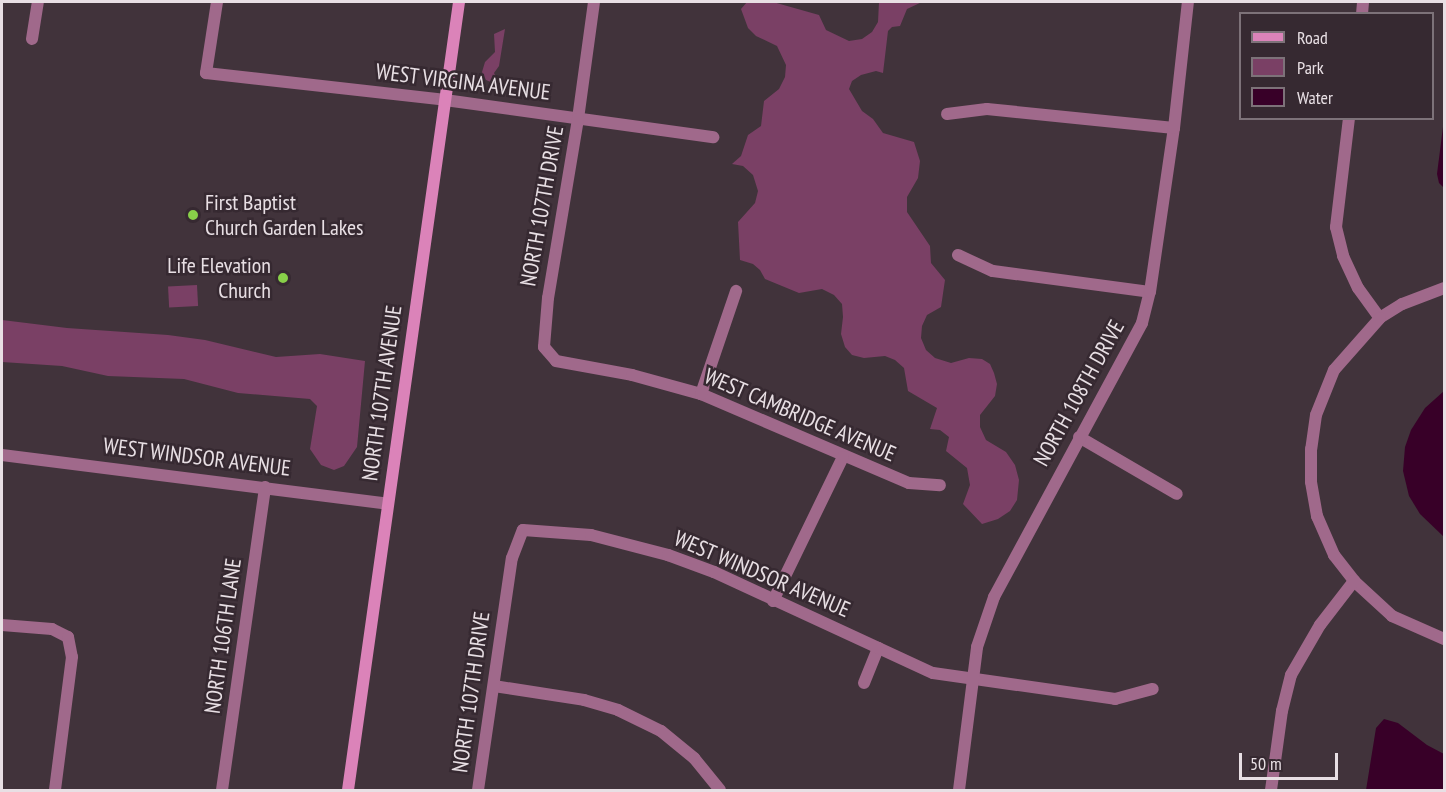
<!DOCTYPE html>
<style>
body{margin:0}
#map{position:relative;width:1446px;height:792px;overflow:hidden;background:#41333b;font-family:"PT Sans Narrow",sans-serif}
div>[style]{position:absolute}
.green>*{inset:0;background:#7a4065;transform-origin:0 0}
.water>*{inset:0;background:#380028}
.street>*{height:12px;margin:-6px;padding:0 6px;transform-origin:6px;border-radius:6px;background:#a0698b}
.secondary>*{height:12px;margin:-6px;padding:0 6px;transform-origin:6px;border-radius:6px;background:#db83b9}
.dots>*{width:16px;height:16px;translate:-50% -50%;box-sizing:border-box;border:3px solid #362931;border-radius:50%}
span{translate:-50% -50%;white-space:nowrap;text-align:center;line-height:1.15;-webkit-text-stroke:5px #362931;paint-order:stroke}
.street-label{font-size:22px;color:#e8dfe4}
.poi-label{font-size:22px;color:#e8dfe4}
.left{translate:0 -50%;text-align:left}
.right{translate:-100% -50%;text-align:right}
.frame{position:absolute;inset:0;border:3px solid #e8dfe4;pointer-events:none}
.legend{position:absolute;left:1239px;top:12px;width:195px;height:108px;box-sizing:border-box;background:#362931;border:2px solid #7d7279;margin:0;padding:8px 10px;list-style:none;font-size:18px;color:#e8dfe4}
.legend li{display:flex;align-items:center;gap:12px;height:30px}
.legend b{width:30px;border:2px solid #7d7279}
.scale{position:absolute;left:1239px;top:753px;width:99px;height:27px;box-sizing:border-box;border:3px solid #e8dfe4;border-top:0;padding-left:8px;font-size:18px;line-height:21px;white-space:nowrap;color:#e8dfe4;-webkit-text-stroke:4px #362931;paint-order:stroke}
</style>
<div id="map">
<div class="green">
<div style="clip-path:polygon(747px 2px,773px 2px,819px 15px,826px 30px,849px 41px,862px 39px,872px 32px,878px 22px,879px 2px,922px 2px,907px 9px,900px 26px,892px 27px,888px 31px,883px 73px,876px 71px,861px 75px,852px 81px,849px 89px,862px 111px,873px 119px,883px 133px,914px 142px,920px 161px,918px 178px,907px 197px,907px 212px,930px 246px,931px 263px,945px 280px,941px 307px,927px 315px,922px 326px,921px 338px,926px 350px,935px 358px,951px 363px,969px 358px,982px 359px,990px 364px,994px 373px,997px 384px,995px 396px,980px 415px,980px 427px,986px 440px,1006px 452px,1015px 465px,1019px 480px,1017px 500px,1010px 511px,998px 519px,982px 524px,963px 504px,970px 485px,967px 468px,946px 451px,949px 437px,940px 430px,930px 429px,937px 408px,908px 391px,904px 368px,895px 360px,885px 356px,864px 358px,852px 355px,845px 347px,841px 334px,843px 317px,842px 304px,834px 295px,822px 289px,799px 293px,765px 279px,760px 270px,753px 264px,740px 260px,738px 222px,755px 203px,758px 191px,753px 175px,743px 166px,732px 164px,741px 156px,748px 135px,761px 126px,764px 101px,779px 89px,785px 77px,786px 65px,777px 46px,756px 36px,748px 28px,741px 9px)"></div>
<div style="clip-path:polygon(505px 29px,499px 66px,494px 73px,500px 86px,486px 80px,482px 72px,485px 62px,495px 52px,494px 34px)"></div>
<div style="left:197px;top:285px;width:21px;height:29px;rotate:87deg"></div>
<div style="clip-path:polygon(2px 320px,67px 328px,168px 335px,205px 340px,276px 357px,320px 354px,365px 361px,357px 447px,344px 466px,334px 470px,321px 465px,310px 449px,317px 406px,310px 399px,238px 393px,184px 379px,108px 376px,62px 366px,2px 362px)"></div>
</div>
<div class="water">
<div style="clip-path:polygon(1444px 119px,1444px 188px,1439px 183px,1437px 174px)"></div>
<div style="clip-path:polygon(1444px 391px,1444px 537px,1420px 514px,1409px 496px,1403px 471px,1405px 447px,1411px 430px,1425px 408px)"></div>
<div style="clip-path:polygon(1384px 719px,1398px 723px,1427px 745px,1444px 754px,1444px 790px,1366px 790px,1376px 728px)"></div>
</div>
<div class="street">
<div style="left:217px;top:2px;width:72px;rotate:98.8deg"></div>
<div style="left:206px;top:73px;width:241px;rotate:6.4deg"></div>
<div style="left:445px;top:100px;width:271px;rotate:7.9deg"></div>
<div style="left:594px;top:2px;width:118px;rotate:97.8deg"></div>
<div style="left:578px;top:119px;width:181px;rotate:99.5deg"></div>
<div style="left:548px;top:298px;width:49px;rotate:94.7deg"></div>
<div style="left:544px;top:347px;width:18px;rotate:49deg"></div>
<div style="left:556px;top:361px;width:77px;rotate:10.4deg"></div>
<div style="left:632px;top:375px;width:72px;rotate:15.4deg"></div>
<div style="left:701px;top:394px;width:226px;rotate:23.2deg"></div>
<div style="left:909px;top:483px;width:31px;rotate:4deg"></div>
<div style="left:1362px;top:14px;width:12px;rotate:-85deg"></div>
<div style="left:32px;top:39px;width:37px;rotate:-81deg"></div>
<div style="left:947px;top:114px;width:40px;rotate:-7.1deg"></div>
<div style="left:987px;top:109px;width:188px;rotate:5.8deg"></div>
<div style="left:1349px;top:118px;width:110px;rotate:96.8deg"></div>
<div style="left:1336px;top:227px;width:30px;rotate:76deg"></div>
<div style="left:1343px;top:256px;width:35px;rotate:65deg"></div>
<div style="left:1358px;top:288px;width:37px;rotate:54deg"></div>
<div style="left:958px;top:255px;width:38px;rotate:25deg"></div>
<div style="left:993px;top:271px;width:158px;rotate:7.6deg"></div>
<div style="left:1444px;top:288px;width:45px;rotate:159.1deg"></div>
<div style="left:1402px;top:304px;width:26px;rotate:148deg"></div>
<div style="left:1380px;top:318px;width:69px;rotate:131.5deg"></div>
<div style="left:1334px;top:370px;width:48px;rotate:111.8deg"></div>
<div style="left:1316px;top:415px;width:34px;rotate:98deg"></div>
<div style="left:1311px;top:449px;width:33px;rotate:90deg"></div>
<div style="left:1311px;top:482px;width:35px;rotate:80deg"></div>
<div style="left:1317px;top:516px;width:43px;rotate:66.4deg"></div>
<div style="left:1334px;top:555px;width:33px;rotate:52deg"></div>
<div style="left:1354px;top:581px;width:52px;rotate:42.6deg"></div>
<div style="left:1392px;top:616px;width:57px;rotate:23.9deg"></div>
<div style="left:701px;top:394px;width:109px;rotate:-71.2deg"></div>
<div style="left:1079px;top:437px;width:113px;rotate:30.2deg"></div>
<div style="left:2px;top:455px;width:389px;rotate:7.2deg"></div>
<div style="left:773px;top:601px;width:160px;rotate:-64.1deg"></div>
<div style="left:2px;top:625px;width:50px;rotate:4.6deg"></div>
<div style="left:52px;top:629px;width:18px;rotate:27deg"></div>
<div style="left:68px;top:637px;width:20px;rotate:79deg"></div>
<div style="left:72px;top:657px;width:134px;rotate:97.3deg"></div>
<div style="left:864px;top:683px;width:38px;rotate:-68deg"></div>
<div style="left:494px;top:686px;width:91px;rotate:8.8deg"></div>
<div style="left:584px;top:700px;width:35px;rotate:16deg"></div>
<div style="left:618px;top:710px;width:48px;rotate:26deg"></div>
<div style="left:661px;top:731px;width:43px;rotate:39.3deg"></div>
<div style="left:694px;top:758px;width:41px;rotate:50.9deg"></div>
<div style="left:222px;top:790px;width:306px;rotate:-81.9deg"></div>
<div style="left:478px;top:790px;width:234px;rotate:-81.7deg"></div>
<div style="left:512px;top:558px;width:30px;rotate:-69deg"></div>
<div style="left:523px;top:530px;width:68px;rotate:4.2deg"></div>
<div style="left:591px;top:535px;width:80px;rotate:14.6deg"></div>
<div style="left:668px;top:555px;width:49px;rotate:20.3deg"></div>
<div style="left:714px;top:572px;width:241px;rotate:24.8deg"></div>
<div style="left:933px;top:673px;width:184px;rotate:8.1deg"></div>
<div style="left:1115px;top:699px;width:39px;rotate:-15deg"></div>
<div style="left:959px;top:790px;width:144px;rotate:-82.8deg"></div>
<div style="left:977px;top:647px;width:53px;rotate:-71.2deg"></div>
<div style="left:994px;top:597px;width:311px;rotate:-61.6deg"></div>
<div style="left:1142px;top:323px;width:32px;rotate:-76deg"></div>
<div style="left:1150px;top:292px;width:166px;rotate:-81.7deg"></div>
<div style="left:1174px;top:128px;width:127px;rotate:-83.7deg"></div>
<div style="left:1271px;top:790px;width:80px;rotate:-82.1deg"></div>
<div style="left:1282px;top:711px;width:37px;rotate:-76deg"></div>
<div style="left:1291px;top:675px;width:58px;rotate:-59.9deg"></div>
<div style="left:1320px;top:625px;width:56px;rotate:-52.3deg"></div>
</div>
<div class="secondary">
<div style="left:348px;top:790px;width:796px;rotate:-81.98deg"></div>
</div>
<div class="dots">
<div style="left:193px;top:215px;background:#88cf49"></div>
<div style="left:283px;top:278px;background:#88cf49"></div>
</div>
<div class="street-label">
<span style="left:463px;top:82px;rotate:7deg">WEST VIRGINA AVENUE</span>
<span style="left:542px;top:206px;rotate:-80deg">NORTH 107TH DRIVE</span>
<span style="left:382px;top:393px;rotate:-82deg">NORTH 107TH AVENUE</span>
<span style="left:1079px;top:393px;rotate:-61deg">NORTH 108TH DRIVE</span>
<span style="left:800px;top:415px;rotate:23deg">WEST CAMBRIDGE AVENUE</span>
<span style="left:197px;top:457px;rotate:7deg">WEST WINDSOR AVENUE</span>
<span style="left:762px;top:574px;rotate:23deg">WEST WINDSOR AVENUE</span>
<span style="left:223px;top:636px;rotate:-82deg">NORTH 106TH LANE</span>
<span style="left:471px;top:692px;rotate:-82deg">NORTH 107TH DRIVE</span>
</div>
<div class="poi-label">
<span class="left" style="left:205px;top:215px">First Baptist<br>Church Garden Lakes</span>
<span class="right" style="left:271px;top:278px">Life Elevation<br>Church</span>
</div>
<div class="frame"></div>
<ul class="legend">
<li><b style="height:8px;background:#db83b9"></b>Road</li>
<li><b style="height:16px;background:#7a4065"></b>Park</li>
<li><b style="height:16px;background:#380028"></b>Water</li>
</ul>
<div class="scale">50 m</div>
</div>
